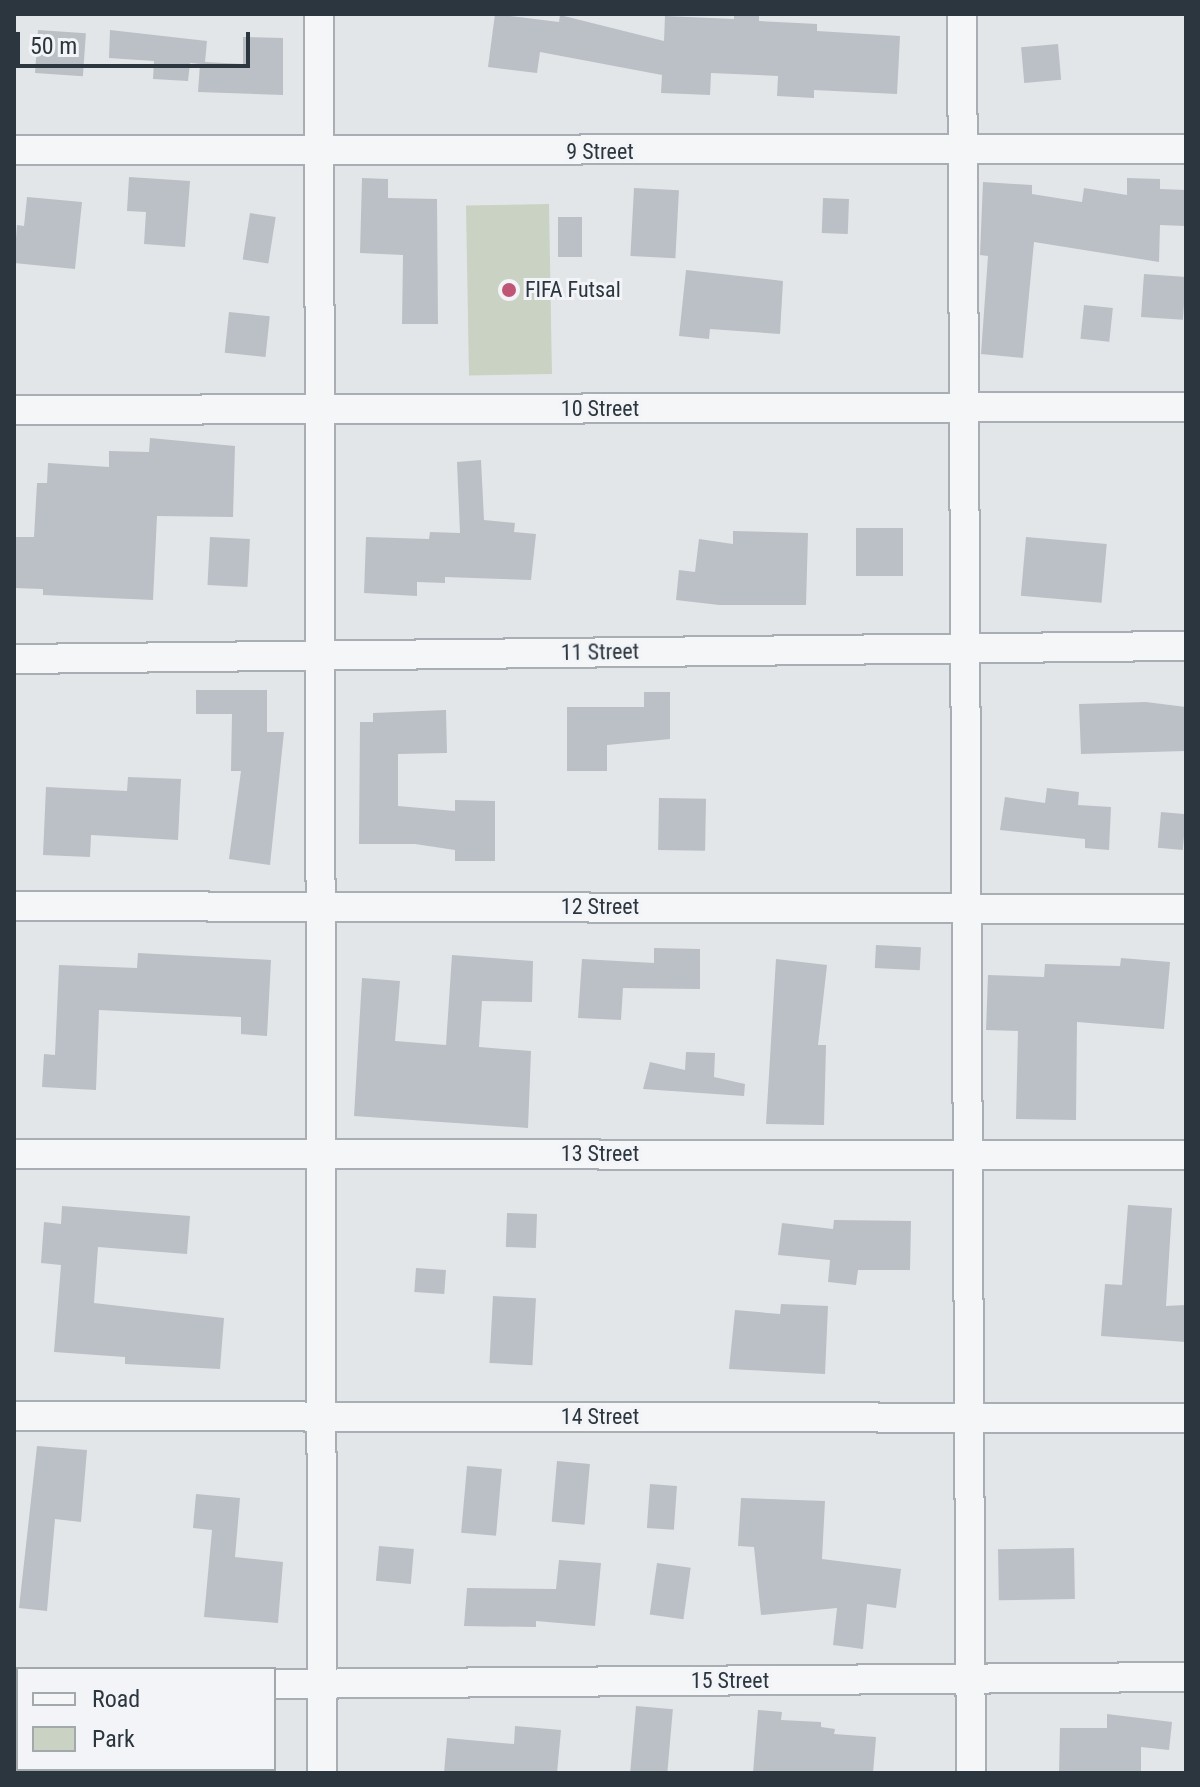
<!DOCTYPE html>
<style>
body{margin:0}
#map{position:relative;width:1200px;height:1787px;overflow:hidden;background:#e2e6e9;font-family:"Roboto Condensed",sans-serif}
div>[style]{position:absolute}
.green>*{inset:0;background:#cad2c4;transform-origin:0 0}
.building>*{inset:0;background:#bac0c5;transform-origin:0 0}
.roads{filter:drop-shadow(2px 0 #a8aeb3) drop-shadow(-2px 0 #a8aeb3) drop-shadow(0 2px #a8aeb3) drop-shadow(0 -2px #a8aeb3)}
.minor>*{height:28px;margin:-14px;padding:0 14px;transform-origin:14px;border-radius:14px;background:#f5f6f8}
.dots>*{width:22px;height:22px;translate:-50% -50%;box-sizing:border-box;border:4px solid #f2f4f7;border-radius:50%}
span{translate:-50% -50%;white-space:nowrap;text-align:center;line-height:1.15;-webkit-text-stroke:6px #f2f4f7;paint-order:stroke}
.street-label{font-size:22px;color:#2c363f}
.poi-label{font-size:22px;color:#2c363f}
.left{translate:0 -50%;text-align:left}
.frame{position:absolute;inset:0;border:16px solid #2c363f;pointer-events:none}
.legend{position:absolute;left:16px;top:1667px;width:260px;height:104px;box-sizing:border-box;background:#f2f4f7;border:2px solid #a3a8ad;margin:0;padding:10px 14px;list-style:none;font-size:24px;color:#2c363f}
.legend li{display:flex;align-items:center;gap:16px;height:40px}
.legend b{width:40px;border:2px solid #a3a8ad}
.scale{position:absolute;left:16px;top:32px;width:234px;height:36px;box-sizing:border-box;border:4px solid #2c363f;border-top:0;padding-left:10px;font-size:24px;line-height:28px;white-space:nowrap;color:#2c363f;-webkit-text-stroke:6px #f2f4f7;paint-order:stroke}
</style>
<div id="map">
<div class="green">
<div style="left:549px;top:204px;width:170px;height:83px;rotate:89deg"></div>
</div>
<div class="building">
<div style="clip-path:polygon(495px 14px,559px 22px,560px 15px,664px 41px,665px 16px,734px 19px,734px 14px,759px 14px,759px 21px,817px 24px,817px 31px,900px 36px,897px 94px,814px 90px,814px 98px,777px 96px,778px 76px,711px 73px,710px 95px,661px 93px,662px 75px,540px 52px,537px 73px,488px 67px)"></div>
<div style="left:38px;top:30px;width:48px;height:43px;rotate:4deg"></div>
<div style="clip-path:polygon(110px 30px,207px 41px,205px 62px,243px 64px,243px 37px,283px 38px,283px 95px,198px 92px,200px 64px,190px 63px,188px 81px,153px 79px,154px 61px,109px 58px)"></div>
<div style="left:1058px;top:44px;width:36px;height:37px;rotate:85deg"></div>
<div style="clip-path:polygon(129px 177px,190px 181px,185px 247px,144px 244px,146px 212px,127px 211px)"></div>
<div style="clip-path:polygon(362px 178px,388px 179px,388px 198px,437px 199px,438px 324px,402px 324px,403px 255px,360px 253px)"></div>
<div style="clip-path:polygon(1127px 178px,1160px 179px,1160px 189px,1186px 190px,1186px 226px,1160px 225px,1159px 262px,1034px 242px,1023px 358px,981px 354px,988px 256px,980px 255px,983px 182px,1032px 185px,1032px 194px,1082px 202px,1084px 188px,1127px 195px)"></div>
<div style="left:634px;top:188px;width:45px;height:68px;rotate:3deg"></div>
<div style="clip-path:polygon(27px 197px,82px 202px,75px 269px,14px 263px,17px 225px,24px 226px)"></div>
<div style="left:823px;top:198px;width:26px;height:35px;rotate:2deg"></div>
<div style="left:250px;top:213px;width:26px;height:47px;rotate:9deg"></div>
<div style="left:558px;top:217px;width:24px;height:40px"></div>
<div style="clip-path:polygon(686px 270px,783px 281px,780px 334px,710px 329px,709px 339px,679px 336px)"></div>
<div style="left:1144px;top:274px;width:42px;height:43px;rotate:4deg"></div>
<div style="left:1084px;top:305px;width:29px;height:34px;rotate:6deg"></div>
<div style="left:229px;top:312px;width:41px;height:41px;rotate:6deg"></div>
<div style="clip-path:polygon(150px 438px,235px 446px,233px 517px,157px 516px,153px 600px,43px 595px,43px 589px,14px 588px,15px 537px,34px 537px,37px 483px,47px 483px,48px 463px,109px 467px,109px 451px,149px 452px)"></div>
<div style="clip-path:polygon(481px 460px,484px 520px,515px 523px,514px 532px,536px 534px,531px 580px,445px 577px,445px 583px,417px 582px,417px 596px,364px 593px,366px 537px,429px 539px,430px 532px,460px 533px,457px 462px)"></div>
<div style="left:856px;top:528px;width:47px;height:48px"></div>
<div style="clip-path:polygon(733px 531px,808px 533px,806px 605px,719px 605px,676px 600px,679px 570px,695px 572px,699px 539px,733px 544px)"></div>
<div style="left:210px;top:537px;width:40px;height:48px;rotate:3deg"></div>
<div style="left:1026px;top:537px;width:81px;height:59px;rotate:5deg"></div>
<div style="clip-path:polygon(196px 690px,267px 690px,267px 732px,284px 732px,270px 865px,229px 859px,241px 771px,231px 771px,232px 714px,196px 714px)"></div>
<div style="clip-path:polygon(644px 692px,670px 692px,670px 739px,607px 745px,607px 771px,567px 771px,567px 707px,644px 707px)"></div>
<div style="clip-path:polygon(1146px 702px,1186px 707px,1186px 751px,1081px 754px,1079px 704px)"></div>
<div style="clip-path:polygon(446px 710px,447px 753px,398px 754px,398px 806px,455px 811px,455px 800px,495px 801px,495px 861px,455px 861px,455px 850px,415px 844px,359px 844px,360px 722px,373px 722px,373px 713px)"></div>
<div style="clip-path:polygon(128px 777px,181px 779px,178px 840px,91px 835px,90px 857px,43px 855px,46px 787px,127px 791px)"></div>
<div style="clip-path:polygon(1047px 788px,1079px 792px,1078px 805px,1111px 807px,1109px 850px,1085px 848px,1085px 839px,1000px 830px,1005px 797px,1045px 803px)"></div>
<div style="left:659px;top:798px;width:47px;height:52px;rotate:1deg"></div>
<div style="left:1161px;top:812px;width:25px;height:36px;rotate:5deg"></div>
<div style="left:876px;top:945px;width:45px;height:23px;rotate:3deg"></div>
<div style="clip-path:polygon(654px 948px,700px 949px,700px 989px,623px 988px,621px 1020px,578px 1018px,582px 959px,654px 963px)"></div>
<div style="clip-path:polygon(138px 953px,271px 960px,267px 1036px,241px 1034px,241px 1017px,99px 1010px,96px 1090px,42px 1087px,44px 1054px,55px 1055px,59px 965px,137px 968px)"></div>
<div style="clip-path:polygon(452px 955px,533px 961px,532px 1002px,482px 1001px,479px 1047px,531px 1051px,528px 1128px,354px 1116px,362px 978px,400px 981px,395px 1041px,446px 1045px)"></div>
<div style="clip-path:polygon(1121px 958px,1170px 962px,1164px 1029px,1077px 1022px,1076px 1120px,1016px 1119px,1018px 1031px,986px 1030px,988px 975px,1044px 977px,1045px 964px,1120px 966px)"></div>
<div style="clip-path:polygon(776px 959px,827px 965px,818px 1045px,826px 1045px,824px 1125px,766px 1124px)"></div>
<div style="clip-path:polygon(686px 1052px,715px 1053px,714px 1077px,745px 1084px,744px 1096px,643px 1089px,650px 1062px,685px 1070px)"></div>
<div style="clip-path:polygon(1128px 1205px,1172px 1208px,1166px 1306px,1186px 1305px,1186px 1342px,1101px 1336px,1105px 1284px,1122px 1285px)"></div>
<div style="clip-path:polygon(62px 1206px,190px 1216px,187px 1254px,98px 1247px,94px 1303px,224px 1318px,220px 1369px,125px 1364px,125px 1357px,54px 1352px,61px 1265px,41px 1263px,44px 1222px,61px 1224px)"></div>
<div style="left:507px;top:1213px;width:30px;height:34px;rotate:2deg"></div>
<div style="clip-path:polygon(834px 1220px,911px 1221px,910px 1270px,858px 1270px,856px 1285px,828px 1282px,830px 1260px,778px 1255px,782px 1223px,833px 1229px)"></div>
<div style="left:416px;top:1268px;width:30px;height:24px;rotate:4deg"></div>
<div style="left:493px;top:1296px;width:43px;height:67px;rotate:3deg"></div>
<div style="clip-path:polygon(781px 1304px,828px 1306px,825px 1374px,729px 1369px,735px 1310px,780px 1314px)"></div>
<div style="clip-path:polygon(37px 1446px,87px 1450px,81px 1522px,55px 1519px,47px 1611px,19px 1608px)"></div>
<div style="left:557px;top:1461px;width:33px;height:61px;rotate:5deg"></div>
<div style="left:467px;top:1466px;width:35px;height:67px;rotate:5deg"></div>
<div style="left:650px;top:1484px;width:27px;height:44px;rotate:4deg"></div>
<div style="clip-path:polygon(196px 1494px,240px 1498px,235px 1557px,283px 1562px,278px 1623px,204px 1617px,212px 1530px,193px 1528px)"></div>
<div style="clip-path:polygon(741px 1498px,825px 1501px,822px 1559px,901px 1569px,896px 1608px,867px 1604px,863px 1649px,833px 1645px,837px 1608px,761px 1615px,754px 1547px,738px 1546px)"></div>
<div style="left:379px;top:1546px;width:35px;height:35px;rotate:5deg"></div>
<div style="left:1074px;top:1548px;width:51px;height:76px;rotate:89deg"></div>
<div style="clip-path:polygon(559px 1560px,601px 1563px,595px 1626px,536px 1621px,536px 1627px,464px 1626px,467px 1588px,556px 1589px)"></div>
<div style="left:657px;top:1563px;width:34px;height:52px;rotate:8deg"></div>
<div style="left:636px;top:1706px;width:37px;height:67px;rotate:5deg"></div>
<div style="clip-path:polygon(758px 1710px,782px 1712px,781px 1720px,821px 1722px,821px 1727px,835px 1729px,834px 1734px,876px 1737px,873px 1773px,753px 1773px)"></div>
<div style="clip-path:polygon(1107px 1714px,1172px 1722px,1169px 1750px,1141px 1747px,1141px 1772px,1059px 1773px,1060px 1728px,1107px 1728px)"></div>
<div style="clip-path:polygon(515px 1726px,561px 1730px,557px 1773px,444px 1773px,447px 1738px,514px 1744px)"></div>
</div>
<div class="roads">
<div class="minor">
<div style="left:319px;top:14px;width:1759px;rotate:89.9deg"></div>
<div style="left:962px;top:14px;width:1759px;rotate:89.71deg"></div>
<div style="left:14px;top:150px;width:1172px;rotate:-0.05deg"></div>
<div style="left:14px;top:410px;width:1172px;rotate:-0.15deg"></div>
<div style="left:14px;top:659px;width:1172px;rotate:-0.64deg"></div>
<div style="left:14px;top:906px;width:1172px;rotate:0.15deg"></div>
<div style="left:14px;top:1154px;width:1172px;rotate:0.05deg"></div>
<div style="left:14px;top:1416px;width:1172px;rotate:0.1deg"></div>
<div style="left:274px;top:1684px;width:912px;rotate:-0.44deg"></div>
<div style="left:14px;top:1686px;width:4px"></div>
</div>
</div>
<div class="dots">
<div style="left:509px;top:290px;background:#bf5675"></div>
</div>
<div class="street-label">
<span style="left:600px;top:152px">9 Street</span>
<span style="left:600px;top:409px">10 Street</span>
<span style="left:600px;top:652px;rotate:-1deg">11 Street</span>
<span style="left:600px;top:907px">12 Street</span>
<span style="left:600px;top:1154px">13 Street</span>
<span style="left:600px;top:1417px">14 Street</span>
<span style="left:730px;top:1681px">15 Street</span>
</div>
<div class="poi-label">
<span class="left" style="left:525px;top:290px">FIFA Futsal</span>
</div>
<div class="frame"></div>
<ul class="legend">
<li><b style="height:10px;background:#f5f6f8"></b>Road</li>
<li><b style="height:22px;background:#cad2c4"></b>Park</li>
</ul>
<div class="scale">50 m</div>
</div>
